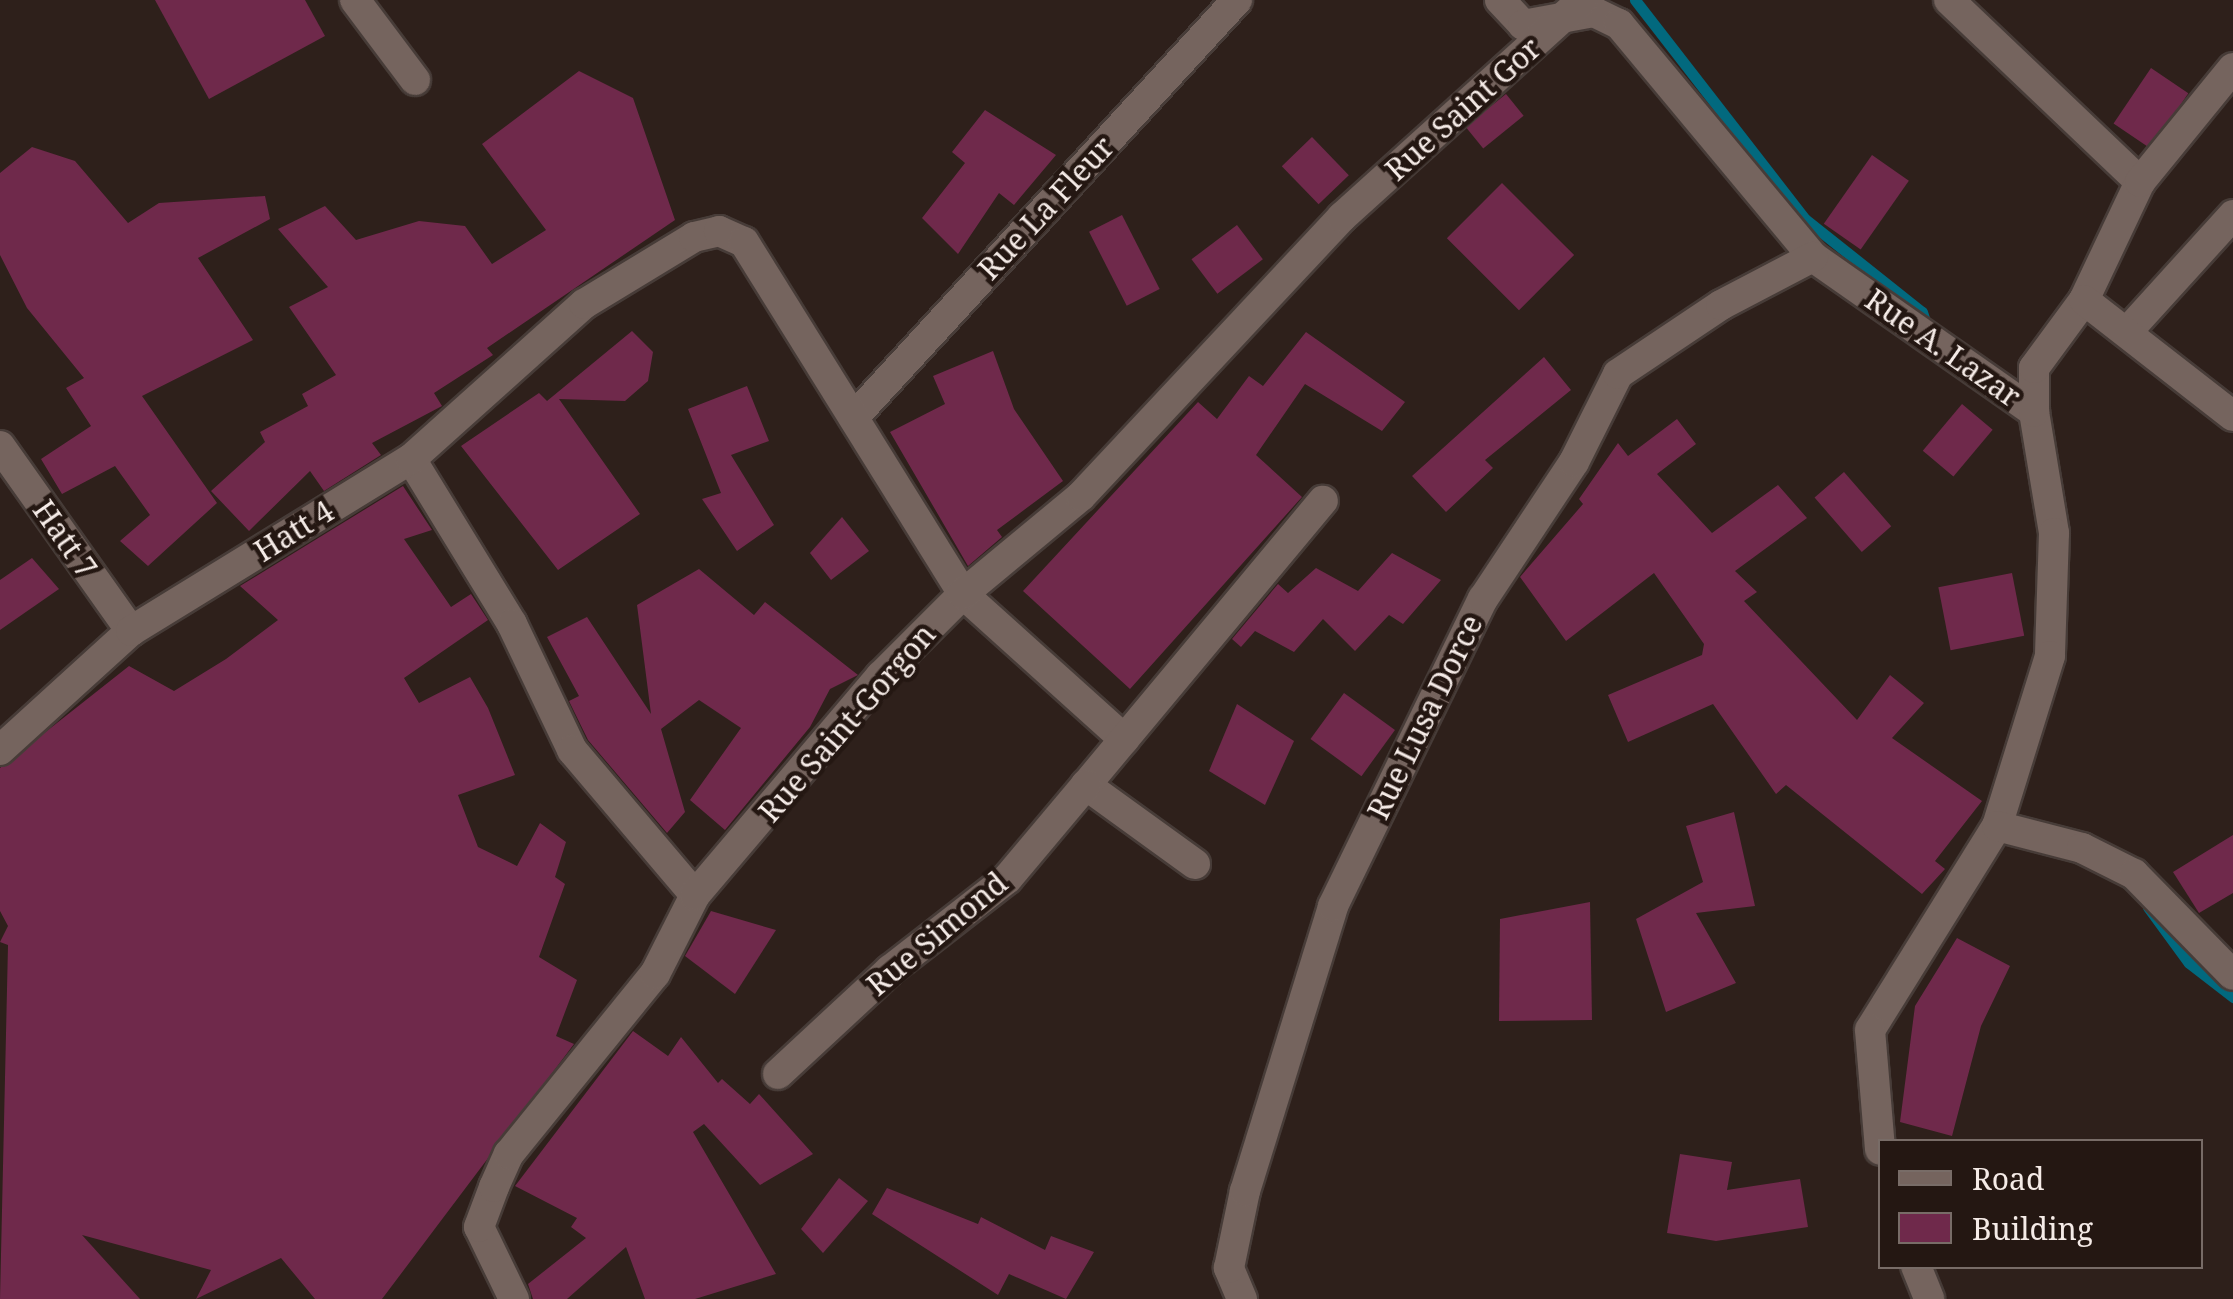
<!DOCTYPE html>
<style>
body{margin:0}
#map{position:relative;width:2233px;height:1299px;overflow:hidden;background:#2e201b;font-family:"Noto Serif",serif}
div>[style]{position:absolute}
.stream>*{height:11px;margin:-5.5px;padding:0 5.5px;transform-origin:5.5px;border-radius:5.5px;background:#02697e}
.building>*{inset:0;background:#6f294b;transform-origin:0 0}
.roads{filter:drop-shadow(2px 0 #473c38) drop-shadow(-2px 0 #473c38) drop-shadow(0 2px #473c38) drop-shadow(0 -2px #473c38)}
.minor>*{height:30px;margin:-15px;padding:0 15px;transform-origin:15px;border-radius:15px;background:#75645e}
span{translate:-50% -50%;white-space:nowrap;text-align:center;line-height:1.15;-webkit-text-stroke:9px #241712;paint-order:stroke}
.street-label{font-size:30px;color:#f5ebe7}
.legend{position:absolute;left:1878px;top:1139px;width:325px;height:130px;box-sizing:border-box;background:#241712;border:2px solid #786c67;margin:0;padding:12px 18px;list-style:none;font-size:30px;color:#f5ebe7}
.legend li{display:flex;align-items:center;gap:20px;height:50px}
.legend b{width:50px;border:2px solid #786c67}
</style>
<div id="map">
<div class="stream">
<div style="left:1635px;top:0;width:277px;rotate:52.2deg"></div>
<div style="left:1805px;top:219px;width:149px;rotate:38.5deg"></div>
<div style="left:1922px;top:312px;width:20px;rotate:72deg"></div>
<div style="left:2148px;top:907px;width:69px;rotate:53.8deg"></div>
<div style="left:2189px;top:963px;width:56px;rotate:37.7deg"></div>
</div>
<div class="building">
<div style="clip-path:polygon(155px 0,305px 0,325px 36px,209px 99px)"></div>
<div style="left:2151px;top:68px;width:45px;height:67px;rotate:34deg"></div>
<div style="clip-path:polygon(579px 71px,633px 98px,675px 220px,487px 348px,493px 355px,434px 393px,442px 406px,372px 443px,381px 455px,324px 491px,310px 471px,249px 531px,211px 491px,265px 442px,260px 432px,308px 406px,302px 394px,336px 375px,289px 307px,328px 287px,278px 229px,325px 206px,356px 240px,419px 221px,465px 226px,492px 264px,546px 230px,482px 144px)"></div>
<div style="left:1506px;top:94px;width:28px;height:52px;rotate:51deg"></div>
<div style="clip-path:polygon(985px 110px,1056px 155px,1014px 205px,999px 193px,958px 254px,922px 218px,965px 163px,952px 152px)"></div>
<div style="left:1312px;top:137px;width:53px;height:42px;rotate:46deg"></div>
<div style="clip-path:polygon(32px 147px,75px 161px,128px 223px,159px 203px,265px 196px,270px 219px,198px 258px,253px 340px,142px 396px,217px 503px,148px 566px,120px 541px,150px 515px,115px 466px,62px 494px,41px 459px,91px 426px,66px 388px,84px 378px,27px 308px,0 255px,0 173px)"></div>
<div style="left:1872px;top:155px;width:45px;height:84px;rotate:35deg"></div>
<div style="left:1502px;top:183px;width:102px;height:78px;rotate:45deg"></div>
<div style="left:1122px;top:215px;width:83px;height:37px;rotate:63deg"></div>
<div style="left:1237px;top:225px;width:43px;height:57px;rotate:53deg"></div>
<div style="clip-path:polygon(632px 331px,653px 352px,648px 381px,625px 401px,559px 399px,640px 514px,558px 570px,461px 446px,539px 393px,547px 401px)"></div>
<div style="clip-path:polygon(1306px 332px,1405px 402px,1382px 431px,1305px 384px,1256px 455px,1302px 497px,1130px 689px,1023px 591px,1198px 402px,1217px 419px,1249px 376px,1263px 386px)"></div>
<div style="clip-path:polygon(993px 351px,1014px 409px,1063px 481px,997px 530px,1002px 537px,968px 566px,890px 432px,945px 404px,933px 376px)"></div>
<div style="clip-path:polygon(1544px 357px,1571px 390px,1485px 460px,1493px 468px,1446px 512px,1412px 476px)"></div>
<div style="clip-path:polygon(747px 386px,769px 441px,731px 455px,774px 525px,737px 551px,702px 499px,721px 493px,688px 409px)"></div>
<div style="left:1962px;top:404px;width:40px;height:61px;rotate:40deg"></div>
<div style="clip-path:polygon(1677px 419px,1696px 444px,1657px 474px,1712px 533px,1778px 485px,1807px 518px,1735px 571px,1757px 592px,1744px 601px,1857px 720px,1890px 675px,1924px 703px,1892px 738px,1982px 801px,1935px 861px,1945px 869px,1922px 894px,1786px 785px,1776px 794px,1713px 704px,1628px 742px,1608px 695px,1702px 655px,1704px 644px,1654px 573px,1566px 641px,1520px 577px,1583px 504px,1579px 499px,1618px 443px,1628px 456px)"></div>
<div style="left:1844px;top:472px;width:72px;height:39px;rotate:49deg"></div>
<div style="clip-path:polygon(403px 486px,432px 530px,404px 539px,451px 607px,471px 594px,488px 620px,404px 678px,419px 703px,470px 677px,488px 708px,515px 775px,458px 795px,478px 847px,517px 866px,540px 823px,566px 842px,555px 877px,565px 884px,539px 957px,577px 980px,556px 1036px,574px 1044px,382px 1299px,315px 1299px,281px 1258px,196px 1299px,211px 1270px,82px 1235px,140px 1299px,0 1299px,8px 945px,0 942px,8px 926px,0 911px,0 768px,129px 666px,174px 691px,226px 659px,278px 620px,240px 586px)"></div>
<div style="clip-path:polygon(842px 517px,869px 551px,831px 580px,810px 553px)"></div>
<div style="clip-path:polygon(1392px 553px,1441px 580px,1403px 624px,1389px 615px,1355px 651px,1323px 619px,1294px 652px,1255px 631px,1241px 647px,1232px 639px,1278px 584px,1288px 593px,1316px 568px,1358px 591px)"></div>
<div style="clip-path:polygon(32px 558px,59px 589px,0 630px,0 580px)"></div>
<div style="clip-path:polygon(699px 569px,754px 615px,765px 602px,858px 675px,830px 689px,810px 727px,725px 830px,690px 800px,741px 728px,699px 700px,661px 729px,685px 812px,667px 833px,588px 740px,569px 701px,579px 696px,547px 637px,587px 617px,651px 714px,637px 605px)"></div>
<div style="left:2012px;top:573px;width:64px;height:75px;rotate:79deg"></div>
<div style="left:1344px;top:693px;width:63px;height:57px;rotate:36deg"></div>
<div style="clip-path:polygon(1237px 704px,1294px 741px,1265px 805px,1209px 771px)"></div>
<div style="clip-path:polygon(1734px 812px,1755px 906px,1696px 913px,1736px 983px,1666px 1012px,1636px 919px,1703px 882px,1686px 826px)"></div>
<div style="clip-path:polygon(2233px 835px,2233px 893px,2199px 913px,2173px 872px)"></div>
<div style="clip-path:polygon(1590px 902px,1592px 1020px,1499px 1021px,1500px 919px)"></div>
<div style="clip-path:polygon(711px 911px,776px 930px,735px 994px,685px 956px)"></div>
<div style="clip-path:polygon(1957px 938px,2010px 966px,1981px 1026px,1952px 1136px,1900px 1122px,1915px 1006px)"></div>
<div style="clip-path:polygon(633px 1031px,668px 1056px,681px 1037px,718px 1083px,722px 1079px,750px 1104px,759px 1094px,813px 1154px,760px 1185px,704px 1124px,693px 1132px,776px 1274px,695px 1299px,645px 1299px,626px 1247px,567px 1299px,533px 1299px,528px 1284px,586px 1238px,571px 1227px,577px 1218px,515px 1186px)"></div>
<div style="clip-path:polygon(1680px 1154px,1732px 1162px,1727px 1190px,1800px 1179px,1808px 1227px,1716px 1241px,1667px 1233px)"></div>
<div style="clip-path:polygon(839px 1178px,868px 1201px,823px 1253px,801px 1229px)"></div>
<div style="clip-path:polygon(887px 1188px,978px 1224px,981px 1217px,1045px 1250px,1051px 1236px,1094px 1252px,1066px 1299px,1009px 1274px,998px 1295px,872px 1214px)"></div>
</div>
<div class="roads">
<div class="minor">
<div style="left:355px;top:0;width:100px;rotate:53.1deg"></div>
<div style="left:1500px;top:0;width:34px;rotate:47deg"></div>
<div style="left:1523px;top:25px;width:72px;rotate:-10.4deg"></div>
<div style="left:1594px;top:12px;width:28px;rotate:26deg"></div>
<div style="left:1619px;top:24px;width:303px;rotate:50.2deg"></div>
<div style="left:1813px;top:257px;width:270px;rotate:35deg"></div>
<div style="left:2034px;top:412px;width:123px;rotate:80.6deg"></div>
<div style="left:2054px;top:533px;width:123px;rotate:91.9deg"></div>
<div style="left:2050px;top:656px;width:178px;rotate:107.3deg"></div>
<div style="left:1997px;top:826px;width:240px;rotate:121.9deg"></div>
<div style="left:1870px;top:1030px;width:120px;rotate:85.2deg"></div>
<div style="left:1949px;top:0;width:264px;rotate:43.6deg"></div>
<div style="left:2140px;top:182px;width:131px;rotate:115.4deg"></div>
<div style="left:2140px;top:182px;width:147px;rotate:-50.8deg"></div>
<div style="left:2127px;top:332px;width:158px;rotate:-47.8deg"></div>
<div style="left:2034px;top:412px;width:44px;rotate:-90deg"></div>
<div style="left:2034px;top:368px;width:84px;rotate:-53.7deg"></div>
<div style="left:2084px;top:300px;width:189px;rotate:37.9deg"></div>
<div style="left:855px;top:416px;width:565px;rotate:-47.44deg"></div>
<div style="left:0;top:446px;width:227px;rotate:54.7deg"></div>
<div style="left:411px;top:459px;width:193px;rotate:58.5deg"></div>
<div style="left:512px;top:624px;width:140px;rotate:64.5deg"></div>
<div style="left:572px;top:750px;width:190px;rotate:49.7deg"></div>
<div style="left:0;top:750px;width:177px;rotate:-42.3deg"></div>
<div style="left:131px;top:631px;width:329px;rotate:-31.6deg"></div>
<div style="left:411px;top:459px;width:232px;rotate:-41.9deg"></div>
<div style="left:584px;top:304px;width:129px;rotate:-31.3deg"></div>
<div style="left:694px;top:237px;width:26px;rotate:-13deg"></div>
<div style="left:719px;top:231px;width:27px;rotate:24deg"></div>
<div style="left:744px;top:242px;width:415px;rotate:58.1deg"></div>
<div style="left:963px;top:594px;width:217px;rotate:42deg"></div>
<div style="left:1997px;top:826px;width:88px;rotate:14.5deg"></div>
<div style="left:2082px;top:848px;width:58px;rotate:26.6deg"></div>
<div style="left:2134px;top:874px;width:141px;rotate:45.6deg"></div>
<div style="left:1195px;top:864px;width:135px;rotate:-144.1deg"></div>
<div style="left:1086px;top:785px;width:370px;rotate:-50.2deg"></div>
<div style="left:778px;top:1074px;width:153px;rotate:-42.9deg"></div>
<div style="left:890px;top:970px;width:148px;rotate:-37.9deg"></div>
<div style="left:1007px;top:879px;width:123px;rotate:-50deg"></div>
<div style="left:1916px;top:1266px;width:35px;rotate:68deg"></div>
<div style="left:514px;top:1299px;width:80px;rotate:-115.9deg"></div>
<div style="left:479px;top:1227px;width:43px;rotate:-69.4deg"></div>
<div style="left:494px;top:1187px;width:36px;rotate:-66deg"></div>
<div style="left:509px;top:1154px;width:232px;rotate:-51deg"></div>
<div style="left:655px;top:974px;width:89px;rotate:-63.1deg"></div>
<div style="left:695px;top:895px;width:287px;rotate:-49.7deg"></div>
<div style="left:881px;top:676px;width:116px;rotate:-45deg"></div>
<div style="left:963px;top:594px;width:153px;rotate:-39.7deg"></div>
<div style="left:1081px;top:496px;width:382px;rotate:-46.9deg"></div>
<div style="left:1342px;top:217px;width:324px;rotate:-42.1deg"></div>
<div style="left:1242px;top:1299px;width:34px;rotate:-113deg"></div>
<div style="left:1229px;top:1268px;width:79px;rotate:-78.3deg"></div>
<div style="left:1245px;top:1191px;width:298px;rotate:-72.8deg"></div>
<div style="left:1333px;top:906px;width:342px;rotate:-64deg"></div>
<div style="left:1483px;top:599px;width:164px;rotate:-56.4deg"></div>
<div style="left:1574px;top:462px;width:98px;rotate:-63.4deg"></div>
<div style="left:1618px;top:374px;width:124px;rotate:-33.8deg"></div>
<div style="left:1721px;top:305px;width:104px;rotate:-27.6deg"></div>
</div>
</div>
<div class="street-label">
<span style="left:1463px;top:109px;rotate:-42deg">Rue Saint Gor</span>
<span style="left:1046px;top:208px;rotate:-47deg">Rue La Fleur</span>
<span style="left:1943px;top:348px;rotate:35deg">Rue A. Lazar</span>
<span style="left:294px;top:531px;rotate:-32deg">Hatt 4</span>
<span style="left:65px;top:539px;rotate:55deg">Hatt 7</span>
<span style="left:1425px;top:717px;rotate:-64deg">Rue Lusa Dorce</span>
<span style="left:847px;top:723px;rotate:-49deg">Rue Saint-Gorgon</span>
<span style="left:937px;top:934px;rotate:-40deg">Rue Simond</span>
</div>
<ul class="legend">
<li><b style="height:12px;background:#75645e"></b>Road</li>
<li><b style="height:28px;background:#6f294b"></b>Building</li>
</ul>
</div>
